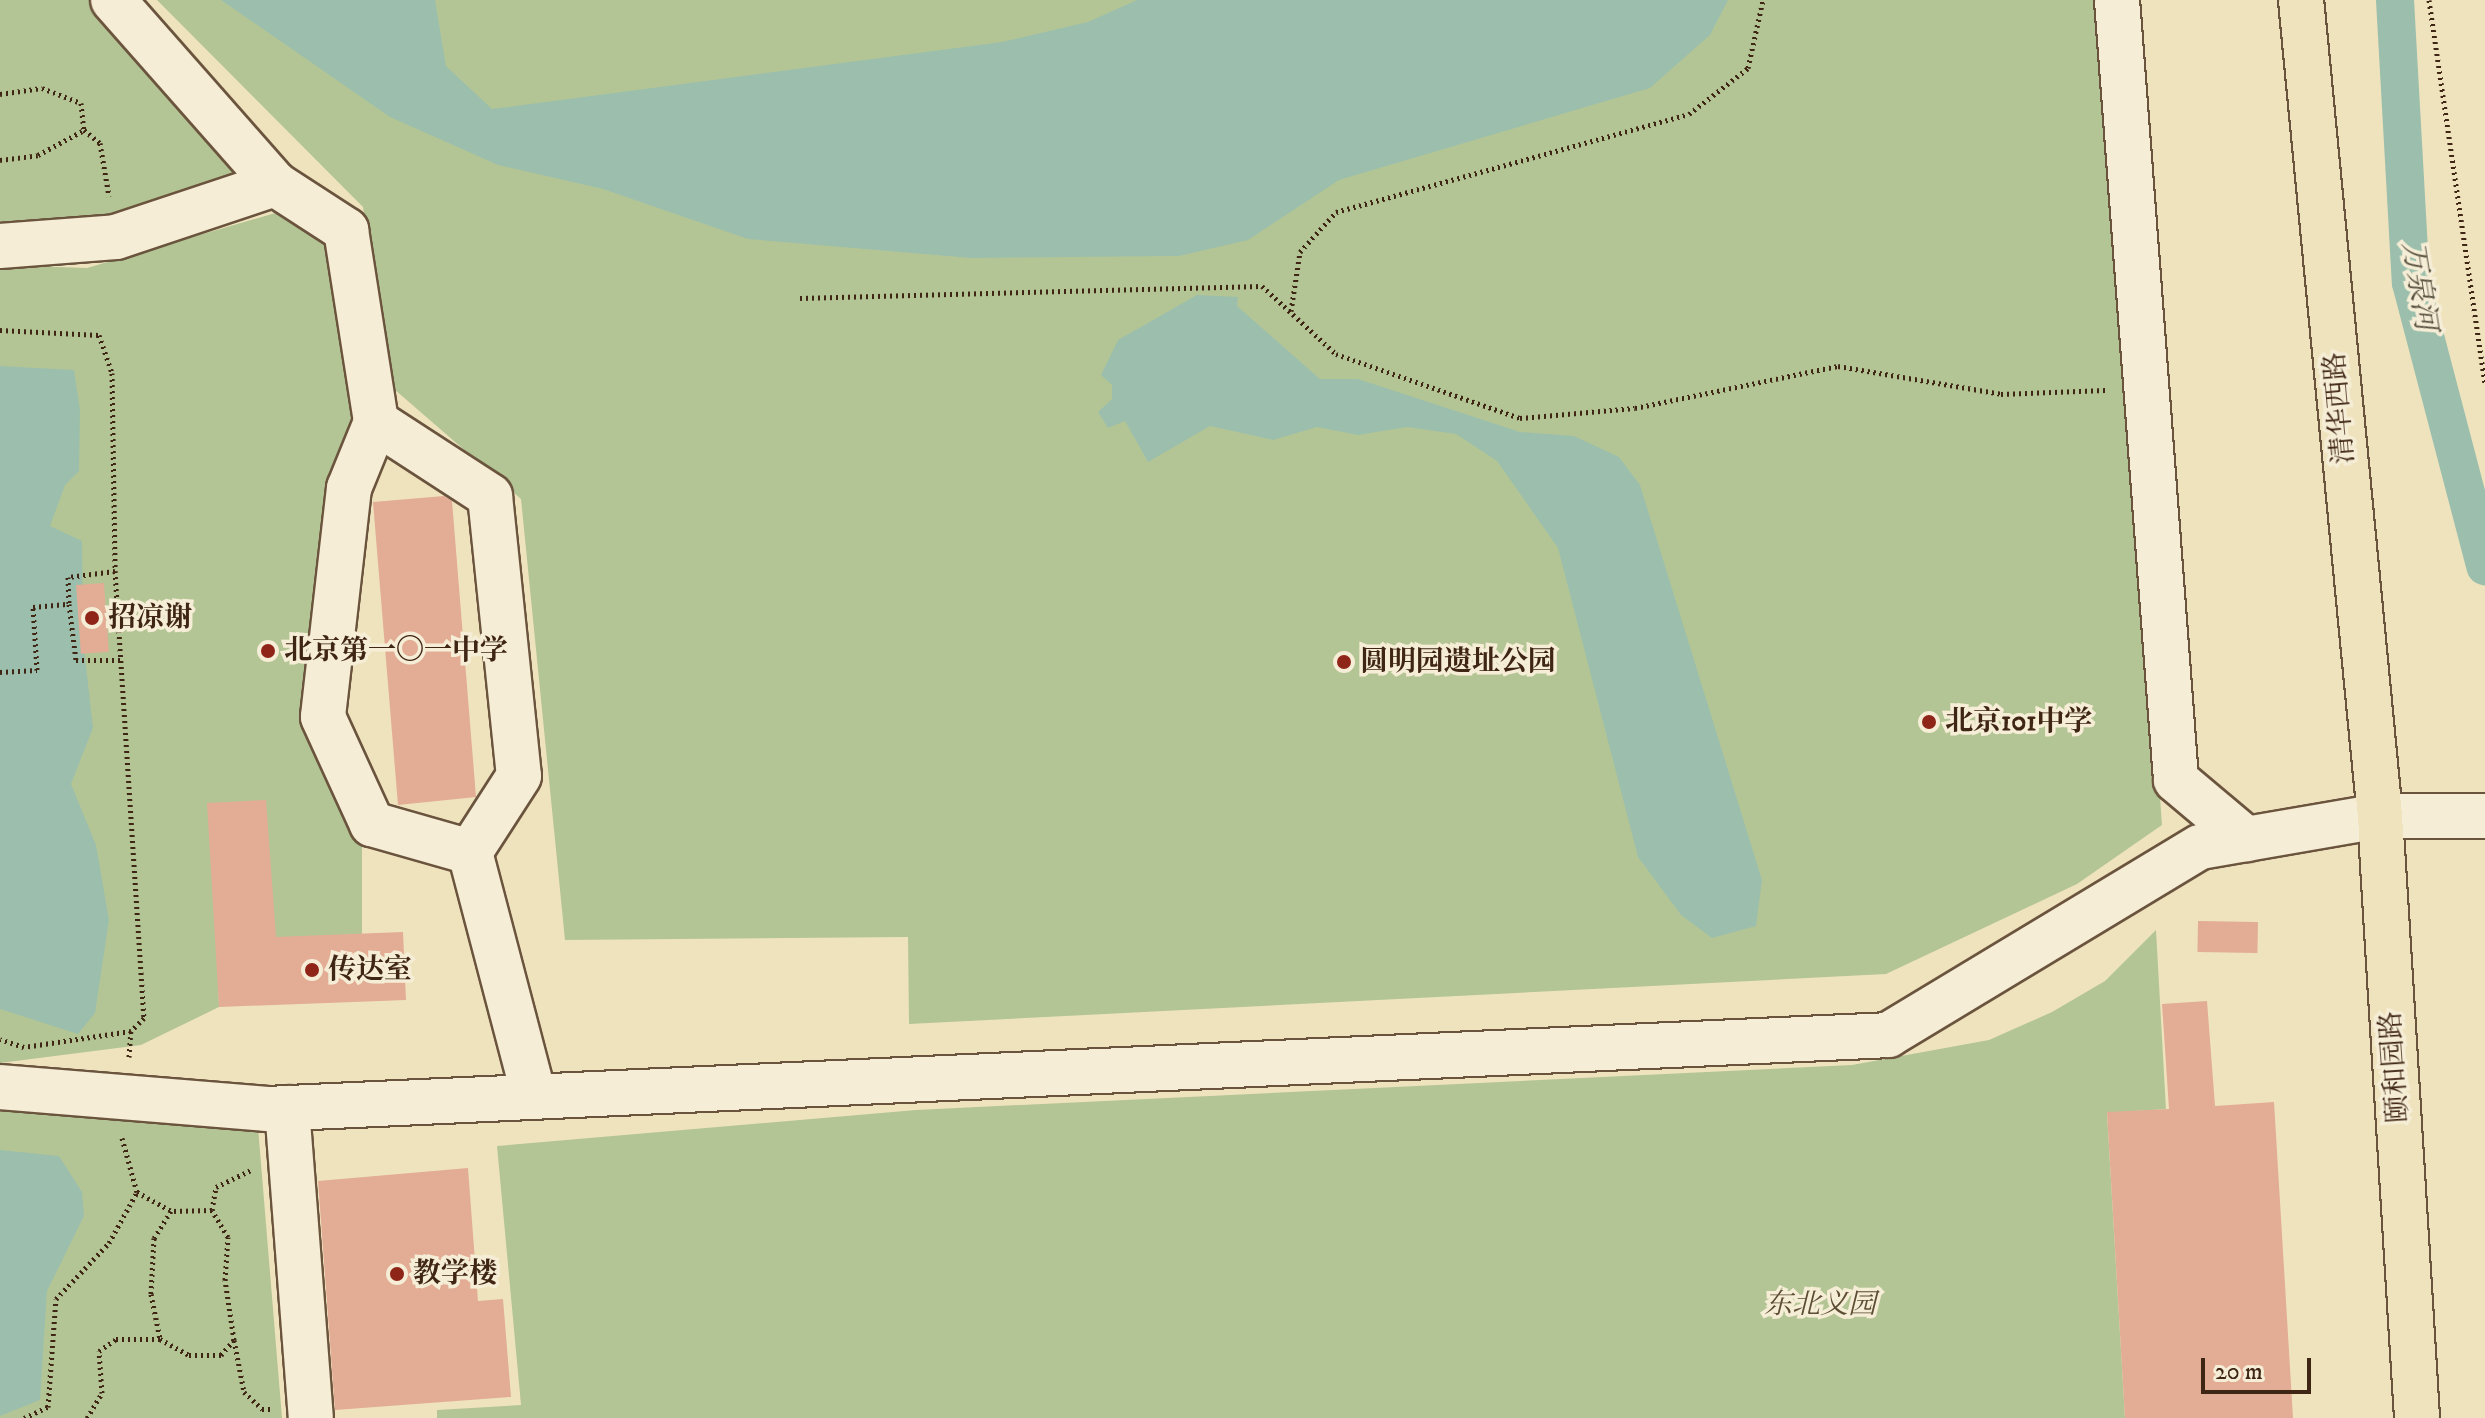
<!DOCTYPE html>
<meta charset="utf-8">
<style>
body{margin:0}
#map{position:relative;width:2485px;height:1418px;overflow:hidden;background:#efe3be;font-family:"IM FELL DW Pica","Noto Serif SC",serif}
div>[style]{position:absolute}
.green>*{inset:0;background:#b4c595}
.water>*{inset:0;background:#9bbfac}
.canal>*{height:38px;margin:-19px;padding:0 19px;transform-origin:19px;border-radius:19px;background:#9bbfac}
.building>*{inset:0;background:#e2ac95;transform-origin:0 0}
.path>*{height:5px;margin-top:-2.5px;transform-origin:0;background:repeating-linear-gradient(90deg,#3f2514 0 2px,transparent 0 6px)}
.roads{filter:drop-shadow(2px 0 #6b543e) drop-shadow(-2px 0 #6b543e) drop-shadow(0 2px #6b543e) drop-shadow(0 -2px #6b543e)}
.minor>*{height:44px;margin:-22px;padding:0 22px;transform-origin:22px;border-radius:22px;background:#f5edd5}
.major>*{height:44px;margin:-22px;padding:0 22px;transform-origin:22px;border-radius:22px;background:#efe3be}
.dots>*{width:22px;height:22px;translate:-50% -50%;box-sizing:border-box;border:4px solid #f5edd5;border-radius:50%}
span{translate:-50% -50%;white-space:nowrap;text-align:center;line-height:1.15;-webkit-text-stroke:7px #f5edd5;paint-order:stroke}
.street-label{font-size:28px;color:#3f2514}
.poi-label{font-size:28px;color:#3f2514;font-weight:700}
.left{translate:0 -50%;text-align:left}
.park-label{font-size:28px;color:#5c4d34;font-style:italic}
.water-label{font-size:30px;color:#5b5342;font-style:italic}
.scale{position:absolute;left:2201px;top:1358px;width:110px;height:36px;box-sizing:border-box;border:4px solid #3f2514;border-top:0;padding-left:10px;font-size:24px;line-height:28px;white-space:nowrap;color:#3f2514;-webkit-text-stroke:6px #f5edd5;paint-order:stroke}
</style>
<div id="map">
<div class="green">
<div style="clip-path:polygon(0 0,102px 0,234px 156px,233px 184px,98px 226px,0 222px)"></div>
<div style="clip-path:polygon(157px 0,2104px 0,2162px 825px,2077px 884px,1886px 974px,909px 1024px,908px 937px,565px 940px,521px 499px,387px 383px,363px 207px)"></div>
<div style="clip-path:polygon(282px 211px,329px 241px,360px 419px,332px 478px,302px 721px,362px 846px,362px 934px,217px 940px,219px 1007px,141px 1045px,0 1063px,0 265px,87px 268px)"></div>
<div style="clip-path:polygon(2156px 930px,2166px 1109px,2107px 1113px,2125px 1418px,437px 1418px,437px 1410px,521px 1405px,497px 1146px,916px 1110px,1852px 1065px,1989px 1040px,2052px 1012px,2105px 981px)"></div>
<div style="clip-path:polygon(0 1105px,258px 1127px,282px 1418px,0 1418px)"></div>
</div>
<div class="water">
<div style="clip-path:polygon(221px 0,435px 0,446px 66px,492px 109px,1002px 42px,1088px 22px,1137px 0,1728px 0,1710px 35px,1650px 88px,1339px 180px,1248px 240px,1179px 256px,971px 258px,748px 239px,603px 189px,498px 165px,390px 117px)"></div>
<div style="clip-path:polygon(1197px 295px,1238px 297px,1237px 306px,1320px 379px,1358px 379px,1520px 432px,1574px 436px,1619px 457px,1640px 485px,1762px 880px,1756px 926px,1712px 938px,1681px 915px,1638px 857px,1558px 548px,1497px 461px,1456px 434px,1407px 427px,1358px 435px,1317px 427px,1273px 440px,1210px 426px,1148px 462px,1125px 421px,1108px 428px,1098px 412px,1112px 399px,1112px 385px,1101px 375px,1118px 340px)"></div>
<div style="clip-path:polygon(0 366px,74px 370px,80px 410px,79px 471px,65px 485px,50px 526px,82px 541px,83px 639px,93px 728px,71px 784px,96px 845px,109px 920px,95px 1013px,78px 1034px,0 1009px)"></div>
<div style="clip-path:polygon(0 1150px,59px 1156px,82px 1192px,84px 1216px,47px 1291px,40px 1400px,0 1416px)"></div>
</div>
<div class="canal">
<div style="left:2395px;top:0;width:283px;rotate:86.8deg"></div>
<div style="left:2411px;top:283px;width:293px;rotate:75.3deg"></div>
</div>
<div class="building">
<div style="clip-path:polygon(444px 496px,452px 501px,476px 797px,398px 805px,373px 502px)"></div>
<div style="left:104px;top:583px;width:69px;height:28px;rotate:86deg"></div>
<div style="clip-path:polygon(266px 800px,276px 937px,403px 932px,406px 1000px,219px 1007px,207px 803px)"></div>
<div style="left:2198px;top:921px;width:60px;height:31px;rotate:1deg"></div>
<div style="clip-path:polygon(2207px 1001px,2215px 1106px,2274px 1102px,2293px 1418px,2125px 1418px,2107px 1112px,2169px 1109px,2162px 1004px)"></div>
<div style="clip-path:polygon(468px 1168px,478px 1301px,503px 1299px,511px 1397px,335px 1410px,318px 1181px)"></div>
</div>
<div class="path">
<div style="left:2429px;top:0;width:388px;rotate:81.7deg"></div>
<div style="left:0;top:94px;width:42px;rotate:-8.1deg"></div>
<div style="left:42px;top:88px;width:42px;rotate:21deg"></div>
<div style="left:81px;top:103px;width:27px;rotate:84deg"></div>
<div style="left:0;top:160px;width:38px;rotate:-7deg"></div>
<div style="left:38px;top:155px;width:52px;rotate:-28.5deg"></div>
<div style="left:84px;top:130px;width:21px;rotate:39deg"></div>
<div style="left:100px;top:143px;width:54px;rotate:80.4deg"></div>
<div style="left:800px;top:298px;width:462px;rotate:-1.5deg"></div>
<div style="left:1262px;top:286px;width:100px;rotate:42.6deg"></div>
<div style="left:1336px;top:354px;width:195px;rotate:19.2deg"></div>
<div style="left:1520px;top:418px;width:115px;rotate:-5deg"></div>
<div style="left:1635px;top:408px;width:207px;rotate:-11.7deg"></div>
<div style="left:1838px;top:366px;width:165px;rotate:9.7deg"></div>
<div style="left:2001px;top:394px;width:105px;rotate:-2.2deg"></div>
<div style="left:1291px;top:311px;width:60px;rotate:-81.3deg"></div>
<div style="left:1300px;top:252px;width:54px;rotate:-48deg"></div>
<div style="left:1336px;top:212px;width:366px;rotate:-15.5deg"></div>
<div style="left:1689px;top:114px;width:75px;rotate:-37.9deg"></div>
<div style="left:1748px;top:68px;width:70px;rotate:-77.6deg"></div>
<div style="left:0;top:330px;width:99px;rotate:2.9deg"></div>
<div style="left:99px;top:335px;width:40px;rotate:71.1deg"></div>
<div style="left:112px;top:373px;width:198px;rotate:89.1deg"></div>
<div style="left:115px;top:571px;width:448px;rotate:86.3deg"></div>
<div style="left:144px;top:1018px;width:18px;rotate:135deg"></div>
<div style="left:131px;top:1031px;width:108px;rotate:171.5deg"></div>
<div style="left:24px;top:1047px;width:25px;rotate:-162deg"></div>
<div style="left:115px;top:571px;width:47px;rotate:172.7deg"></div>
<div style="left:68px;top:577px;width:27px;rotate:88deg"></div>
<div style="left:69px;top:604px;width:56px;rotate:82.9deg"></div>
<div style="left:76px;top:660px;width:44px"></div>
<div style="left:0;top:672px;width:37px;rotate:-3deg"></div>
<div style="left:37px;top:670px;width:63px;rotate:-93.6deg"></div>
<div style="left:33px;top:607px;width:36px;rotate:-5deg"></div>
<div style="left:129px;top:1057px;width:26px;rotate:-86deg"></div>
<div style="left:122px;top:1138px;width:56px;rotate:74.5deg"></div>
<div style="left:137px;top:1192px;width:39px;rotate:29deg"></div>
<div style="left:212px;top:1210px;width:23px;rotate:-80deg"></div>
<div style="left:216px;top:1187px;width:39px;rotate:-26deg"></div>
<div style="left:234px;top:1340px;width:53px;rotate:79.1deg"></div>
<div style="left:244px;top:1392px;width:25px;rotate:43deg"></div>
<div style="left:262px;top:1409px;width:11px"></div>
<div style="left:24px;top:1418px;width:26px;rotate:-25deg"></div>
<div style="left:48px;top:1407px;width:108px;rotate:-85.8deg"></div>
<div style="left:56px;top:1299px;width:77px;rotate:-46.6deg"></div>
<div style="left:109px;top:1243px;width:58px;rotate:-61.2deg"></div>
<div style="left:87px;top:1418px;width:29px;rotate:-59deg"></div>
<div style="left:102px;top:1393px;width:42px;rotate:-94.1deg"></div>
<div style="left:99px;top:1351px;width:21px;rotate:-35deg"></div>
<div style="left:116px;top:1339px;width:44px"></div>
<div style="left:160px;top:1339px;width:33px;rotate:29deg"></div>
<div style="left:189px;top:1355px;width:32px"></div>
<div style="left:221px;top:1355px;width:20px;rotate:-49deg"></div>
<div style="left:234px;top:1340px;width:61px;rotate:-98.5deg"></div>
<div style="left:225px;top:1280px;width:43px;rotate:-86deg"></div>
<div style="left:228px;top:1237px;width:31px;rotate:-121deg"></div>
<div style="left:212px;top:1210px;width:41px;rotate:178.6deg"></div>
<div style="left:171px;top:1211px;width:32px;rotate:122deg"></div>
<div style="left:154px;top:1238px;width:56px;rotate:93.1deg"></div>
<div style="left:151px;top:1294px;width:46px;rotate:78.7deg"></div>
</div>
<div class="roads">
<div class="minor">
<div style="left:113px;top:0;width:245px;rotate:48.6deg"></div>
<div style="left:2117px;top:0;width:782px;rotate:85.67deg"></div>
<div style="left:2176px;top:780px;width:92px;rotate:40.1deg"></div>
<div style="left:0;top:246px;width:116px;rotate:-4.4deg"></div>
<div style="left:116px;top:237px;width:168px;rotate:-18.4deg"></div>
<div style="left:275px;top:184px;width:85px;rotate:32.9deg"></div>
<div style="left:346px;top:230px;width:194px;rotate:81.1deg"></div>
<div style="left:376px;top:422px;width:71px;rotate:112.2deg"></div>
<div style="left:349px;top:488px;width:230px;rotate:96.5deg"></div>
<div style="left:323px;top:717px;width:118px;rotate:65.4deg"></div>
<div style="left:372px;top:824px;width:102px;rotate:15.9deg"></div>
<div style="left:470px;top:852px;width:252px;rotate:75.3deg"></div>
<div style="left:376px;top:422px;width:136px;rotate:33deg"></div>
<div style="left:490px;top:496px;width:281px;rotate:84.1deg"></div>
<div style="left:519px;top:776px;width:90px;rotate:122.8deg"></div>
<div style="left:0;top:1087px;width:268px;rotate:4.7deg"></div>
<div style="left:267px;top:1109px;width:1623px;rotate:-2.61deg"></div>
<div style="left:1888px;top:1035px;width:364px;rotate:-31.1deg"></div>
<div style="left:2200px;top:847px;width:183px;rotate:-9.8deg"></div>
<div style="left:2380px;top:816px;width:105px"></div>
<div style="left:287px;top:1108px;width:311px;rotate:85.6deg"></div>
</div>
<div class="major">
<div style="left:2301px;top:0;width:820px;rotate:84.47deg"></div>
<div style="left:2380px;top:816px;width:603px;rotate:86.48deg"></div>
</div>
</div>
<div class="dots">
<div style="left:92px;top:618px;background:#8f2418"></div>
<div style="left:268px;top:651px;background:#8f2418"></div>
<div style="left:1344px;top:662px;background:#8f2418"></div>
<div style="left:1929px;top:722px;background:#8f2418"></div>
<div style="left:312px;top:970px;background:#8f2418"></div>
<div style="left:397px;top:1274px;background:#8f2418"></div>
</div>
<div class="street-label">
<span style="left:2340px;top:408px;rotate:-95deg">清华西路</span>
<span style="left:2395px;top:1067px;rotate:-94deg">颐和园路</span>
</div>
<div class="poi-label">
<span class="left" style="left:108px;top:618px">招凉谢</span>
<span class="left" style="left:284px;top:651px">北京第一〇一中学</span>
<span class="left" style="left:1360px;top:662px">圆明园遗址公园</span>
<span class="left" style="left:1945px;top:722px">北京101中学</span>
<span class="left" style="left:328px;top:970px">传达室</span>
<span class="left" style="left:413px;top:1274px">教学楼</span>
</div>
<div class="park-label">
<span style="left:1820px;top:1305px">东北义园</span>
</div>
<div class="water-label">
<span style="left:2418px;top:286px;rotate:81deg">万泉河</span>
</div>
<div class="scale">20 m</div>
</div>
